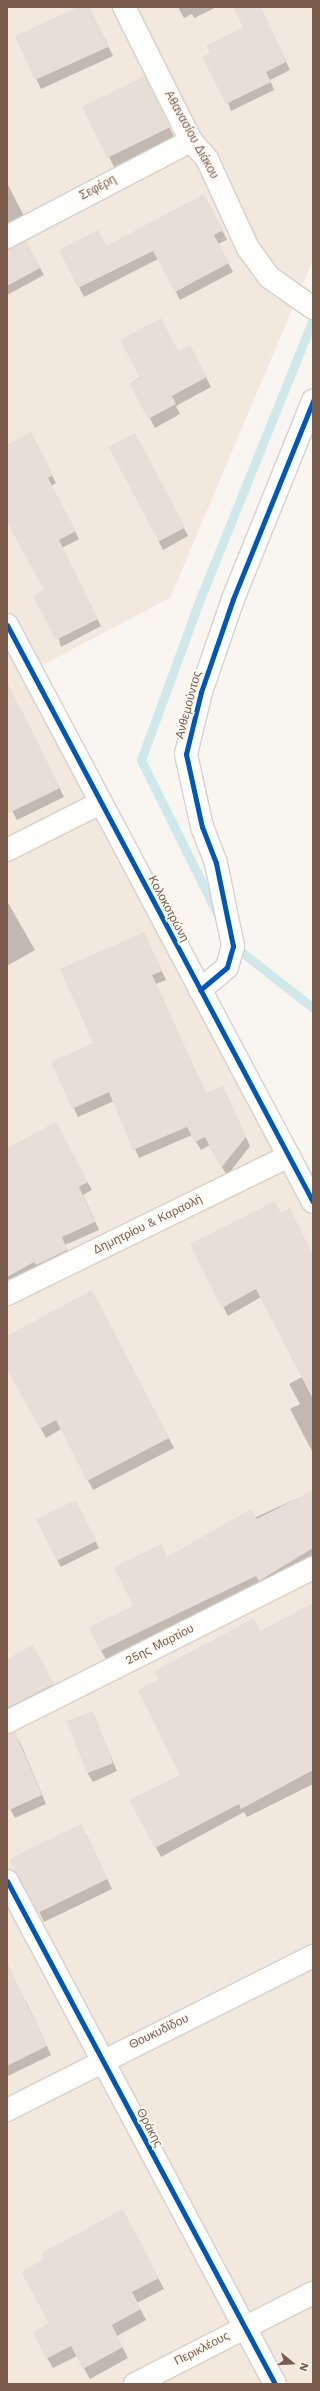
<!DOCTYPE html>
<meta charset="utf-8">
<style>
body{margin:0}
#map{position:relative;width:320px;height:2391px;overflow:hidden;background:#f9f5f0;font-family:"Work Sans",sans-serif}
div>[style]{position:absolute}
.residential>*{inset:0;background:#f2e8de}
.shadow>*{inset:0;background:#0003}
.stream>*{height:9px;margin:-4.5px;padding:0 4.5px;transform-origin:4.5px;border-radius:4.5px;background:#d0e8ea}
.building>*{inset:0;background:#e6ded7;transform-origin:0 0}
.roads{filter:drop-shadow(1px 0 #d7d1cb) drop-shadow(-1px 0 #d7d1cb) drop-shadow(0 1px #d7d1cb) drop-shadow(0 -1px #d7d1cb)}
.minor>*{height:22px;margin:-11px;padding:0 11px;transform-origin:11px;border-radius:11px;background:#fefefd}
.cycleway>*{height:5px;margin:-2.5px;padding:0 2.5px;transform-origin:2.5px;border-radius:2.5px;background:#0057b8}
span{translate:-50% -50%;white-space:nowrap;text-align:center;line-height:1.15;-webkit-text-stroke:3.5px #fffaf3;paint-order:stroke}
.street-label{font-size:12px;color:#7a5c4d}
.frame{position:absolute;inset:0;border:8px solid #7a5c4d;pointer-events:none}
.north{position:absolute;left:272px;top:2343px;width:40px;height:40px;-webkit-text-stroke:3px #fffaf3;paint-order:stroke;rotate:108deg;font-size:11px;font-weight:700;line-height:16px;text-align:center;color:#7a5c4d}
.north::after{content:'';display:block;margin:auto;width:14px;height:18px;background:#7a5c4d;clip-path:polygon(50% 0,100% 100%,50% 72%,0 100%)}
</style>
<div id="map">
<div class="residential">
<div style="clip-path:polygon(7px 7px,313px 7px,313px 260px,170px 598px,25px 674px,313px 1220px,313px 2384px,7px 2384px)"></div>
</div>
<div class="shadow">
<div style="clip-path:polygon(80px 7px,89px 7px,113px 56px,41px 89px,16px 37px)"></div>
<div style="clip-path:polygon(178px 7px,217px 7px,194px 18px,192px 14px,184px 18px)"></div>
<div style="clip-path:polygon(234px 7px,260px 7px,290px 70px,270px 80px,274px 90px,231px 111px,211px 54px,244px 28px)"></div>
<div style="clip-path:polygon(150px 87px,174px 137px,114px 167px,109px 157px)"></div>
<div style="clip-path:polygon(7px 183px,27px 222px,7px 233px)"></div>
<div style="clip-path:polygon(209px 204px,227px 240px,218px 244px,233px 272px,180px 300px,158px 259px,84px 297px,60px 251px,106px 247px)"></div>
<div style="clip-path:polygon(26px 242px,44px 275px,7px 295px,7px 250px)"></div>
<div style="clip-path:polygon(178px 352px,195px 356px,211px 387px,176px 406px,180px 414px,155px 428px,131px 383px)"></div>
<div style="clip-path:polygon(35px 441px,56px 483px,51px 486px,79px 539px,62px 548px,101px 626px,61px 647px,46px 590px,7px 520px,7px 446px)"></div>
<div style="clip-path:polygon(139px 441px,188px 536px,163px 550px,159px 542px)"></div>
<div style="clip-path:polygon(7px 703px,20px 708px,64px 797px,17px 820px,7px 801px)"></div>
<div style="clip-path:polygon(7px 901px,35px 950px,7px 966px)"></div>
<div style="clip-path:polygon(144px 933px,166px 980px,156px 984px,206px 1094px,223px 1087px,250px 1146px,227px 1176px,210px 1145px,201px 1150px,192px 1135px,139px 1158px,114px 1101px,78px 1117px,53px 1063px,94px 1044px)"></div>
<div style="clip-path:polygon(55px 1124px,92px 1190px,83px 1195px,99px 1230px,65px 1245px,71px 1258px,7px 1287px,7px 1149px)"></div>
<div style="clip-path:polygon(281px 1214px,313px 1258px,313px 1453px,290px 1409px,300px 1404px,289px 1384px,302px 1377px,261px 1297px,228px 1316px,191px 1244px)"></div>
<div style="clip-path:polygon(92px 1291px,174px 1448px,93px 1490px,61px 1429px,46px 1438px,7px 1367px,7px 1337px)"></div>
<div style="clip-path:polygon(313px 1491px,313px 1559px,106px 1659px,101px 1651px,167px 1558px)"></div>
<div style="clip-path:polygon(79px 1508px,99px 1548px,61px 1567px,37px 1520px)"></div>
<div style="clip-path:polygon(313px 1604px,313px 1784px,247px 1817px,244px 1812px,161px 1857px,131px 1800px,182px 1775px,260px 1632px)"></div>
<div style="clip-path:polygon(38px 1656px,58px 1694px,7px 1719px,7px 1660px)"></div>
<div style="clip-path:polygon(92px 1712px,117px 1771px,93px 1782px,88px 1774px)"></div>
<div style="clip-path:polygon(7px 1733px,14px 1733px,20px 1742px,46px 1804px,15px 1818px,7px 1803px)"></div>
<div style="clip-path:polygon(86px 1834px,112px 1889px,44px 1922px,13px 1858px)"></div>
<div style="clip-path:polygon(7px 1983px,26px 2001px,51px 2055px,8px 2076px)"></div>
<div style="clip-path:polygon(128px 2221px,164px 2289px,137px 2303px,146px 2320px,117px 2336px,128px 2358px,90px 2379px,77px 2356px,53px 2368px,47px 2358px,50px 2323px,44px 2261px)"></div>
</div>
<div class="stream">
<div style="left:219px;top:917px;width:175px;rotate:-116.4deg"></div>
<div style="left:141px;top:760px;width:171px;rotate:-69.9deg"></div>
<div style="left:200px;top:599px;width:302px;rotate:-68deg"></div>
<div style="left:234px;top:946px;width:100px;rotate:38.1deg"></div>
</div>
<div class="building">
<div style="clip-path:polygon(78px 7px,90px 7px,108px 47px,35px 80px,15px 36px)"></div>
<div style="clip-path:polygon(233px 7px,261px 7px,286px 62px,266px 72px,271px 82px,226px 104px,202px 57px,210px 53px,206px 46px,243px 27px)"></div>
<div style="left:145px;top:76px;width:57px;height:70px;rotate:64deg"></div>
<div style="clip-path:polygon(204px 194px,223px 230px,214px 235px,229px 263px,175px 292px,153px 251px,78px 288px,59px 250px,98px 230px,106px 246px)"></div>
<div style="clip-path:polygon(26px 241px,40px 268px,7px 286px,7px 249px)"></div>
<div style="clip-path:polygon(161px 318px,178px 351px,190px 345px,207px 377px,172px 396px,176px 404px,148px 419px,129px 383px,140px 378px,120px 340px)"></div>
<div style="clip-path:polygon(31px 432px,53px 475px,48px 478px,76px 531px,59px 540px,98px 619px,56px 640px,33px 596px,44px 590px,7px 522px,7px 445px)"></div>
<div style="left:135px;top:433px;width:107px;height:30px;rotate:62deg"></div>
<div style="clip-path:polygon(7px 682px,60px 788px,7px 814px)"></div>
<div style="clip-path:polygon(144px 932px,162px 971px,152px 975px,206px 1093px,223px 1086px,246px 1137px,221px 1168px,205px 1137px,195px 1142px,187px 1127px,133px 1150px,109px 1092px,72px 1109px,51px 1062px,93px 1043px,60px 969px)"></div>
<div style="clip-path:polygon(56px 1122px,88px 1182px,79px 1187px,95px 1222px,62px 1237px,67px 1250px,36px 1265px,34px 1262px,7px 1277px,7px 1148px)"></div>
<div style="clip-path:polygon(275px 1201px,281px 1213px,290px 1208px,313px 1255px,313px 1399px,256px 1289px,222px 1308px,190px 1244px)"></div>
<div style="clip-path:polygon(92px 1290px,169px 1438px,87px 1481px,56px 1420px,40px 1429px,7px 1369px,7px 1336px)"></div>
<div style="clip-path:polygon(313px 1490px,313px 1548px,259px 1581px,256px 1576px,100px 1651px,89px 1627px,133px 1606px,114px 1567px,161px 1544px,167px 1557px,251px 1509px,257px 1519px)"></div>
<div style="left:76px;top:1500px;width:46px;height:44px;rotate:64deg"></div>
<div style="clip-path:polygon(313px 1603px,313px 1770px,241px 1809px,239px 1804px,155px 1848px,129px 1800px,180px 1775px,138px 1690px,159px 1679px,155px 1671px,254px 1618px,260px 1631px)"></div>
<div style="clip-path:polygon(33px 1645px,54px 1684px,7px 1708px,7px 1659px)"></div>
<div style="left:93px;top:1711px;width:56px;height:28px;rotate:69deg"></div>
<div style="clip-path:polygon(15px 1732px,42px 1795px,7px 1811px,7px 1734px)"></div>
<div style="left:81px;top:1824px;width:61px;height:80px;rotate:64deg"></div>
<div style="clip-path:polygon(7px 1962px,47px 2046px,7px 2066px)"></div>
<div style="clip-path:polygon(123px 2209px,159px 2278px,132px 2292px,141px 2309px,112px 2325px,123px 2347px,83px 2369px,71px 2346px,46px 2359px,33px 2332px,49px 2323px,21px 2272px,43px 2260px,42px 2253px)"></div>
</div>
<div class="roads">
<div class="minor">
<div style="left:124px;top:7px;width:150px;rotate:63.4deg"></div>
<div style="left:191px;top:141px;width:24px;rotate:48deg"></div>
<div style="left:207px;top:159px;width:98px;rotate:65.3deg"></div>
<div style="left:248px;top:248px;width:36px;rotate:54deg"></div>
<div style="left:269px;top:277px;width:54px;rotate:35.2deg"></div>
<div style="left:7px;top:237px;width:208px;rotate:-27.6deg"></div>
<div style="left:7px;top:625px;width:653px;rotate:62.06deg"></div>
<div style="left:7px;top:850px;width:104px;rotate:-26.8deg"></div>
<div style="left:200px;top:990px;width:35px;rotate:-40deg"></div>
<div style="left:227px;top:967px;width:22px;rotate:-74deg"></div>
<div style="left:233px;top:946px;width:85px;rotate:-101.6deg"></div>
<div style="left:216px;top:863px;width:39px;rotate:-111deg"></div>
<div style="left:202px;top:827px;width:75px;rotate:-102.4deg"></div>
<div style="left:186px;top:754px;width:64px;rotate:-76.4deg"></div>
<div style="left:201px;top:692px;width:98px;rotate:-71deg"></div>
<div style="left:233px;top:599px;width:214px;rotate:-68deg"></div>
<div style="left:7px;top:1294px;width:314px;rotate:-26.1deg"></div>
<div style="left:7px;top:1722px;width:343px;rotate:-26.7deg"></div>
<div style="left:7px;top:1881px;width:570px;rotate:61.95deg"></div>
<div style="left:7px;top:2110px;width:343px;rotate:-26.7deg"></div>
<div style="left:135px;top:2384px;width:200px;rotate:-27.1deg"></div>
</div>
</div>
<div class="cycleway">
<div style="left:7px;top:625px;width:653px;rotate:62.06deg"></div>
<div style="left:200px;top:990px;width:35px;rotate:-40deg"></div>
<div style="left:227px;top:967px;width:22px;rotate:-74deg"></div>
<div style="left:233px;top:946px;width:85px;rotate:-101.6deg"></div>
<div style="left:216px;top:863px;width:39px;rotate:-111deg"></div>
<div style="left:202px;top:827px;width:75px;rotate:-102.4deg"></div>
<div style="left:186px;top:754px;width:64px;rotate:-76.4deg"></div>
<div style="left:201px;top:692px;width:98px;rotate:-71deg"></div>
<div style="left:233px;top:599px;width:214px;rotate:-68deg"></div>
<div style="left:7px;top:1881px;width:570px;rotate:61.95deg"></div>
</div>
<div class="street-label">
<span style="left:191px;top:135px;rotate:61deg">Αθανασίου Διάκου</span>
<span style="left:98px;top:188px;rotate:-28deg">Σεφέρη</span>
<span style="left:189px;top:705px;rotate:-75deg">Ανθεμούντος</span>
<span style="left:168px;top:909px;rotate:62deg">Κολοκοτρώνη</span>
<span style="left:148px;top:1225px;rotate:-26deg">Δημητρίου &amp; Καραολή</span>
<span style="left:160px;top:1645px;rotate:-27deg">25ης Μαρτίου</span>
<span style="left:159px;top:2032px;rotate:-26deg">Θουκυδίδου</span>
<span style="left:149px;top:2128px;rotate:62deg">Θράκης</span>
<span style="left:202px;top:2349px;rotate:-27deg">Περικλέους</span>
</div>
<div class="frame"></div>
<div class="north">N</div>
</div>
